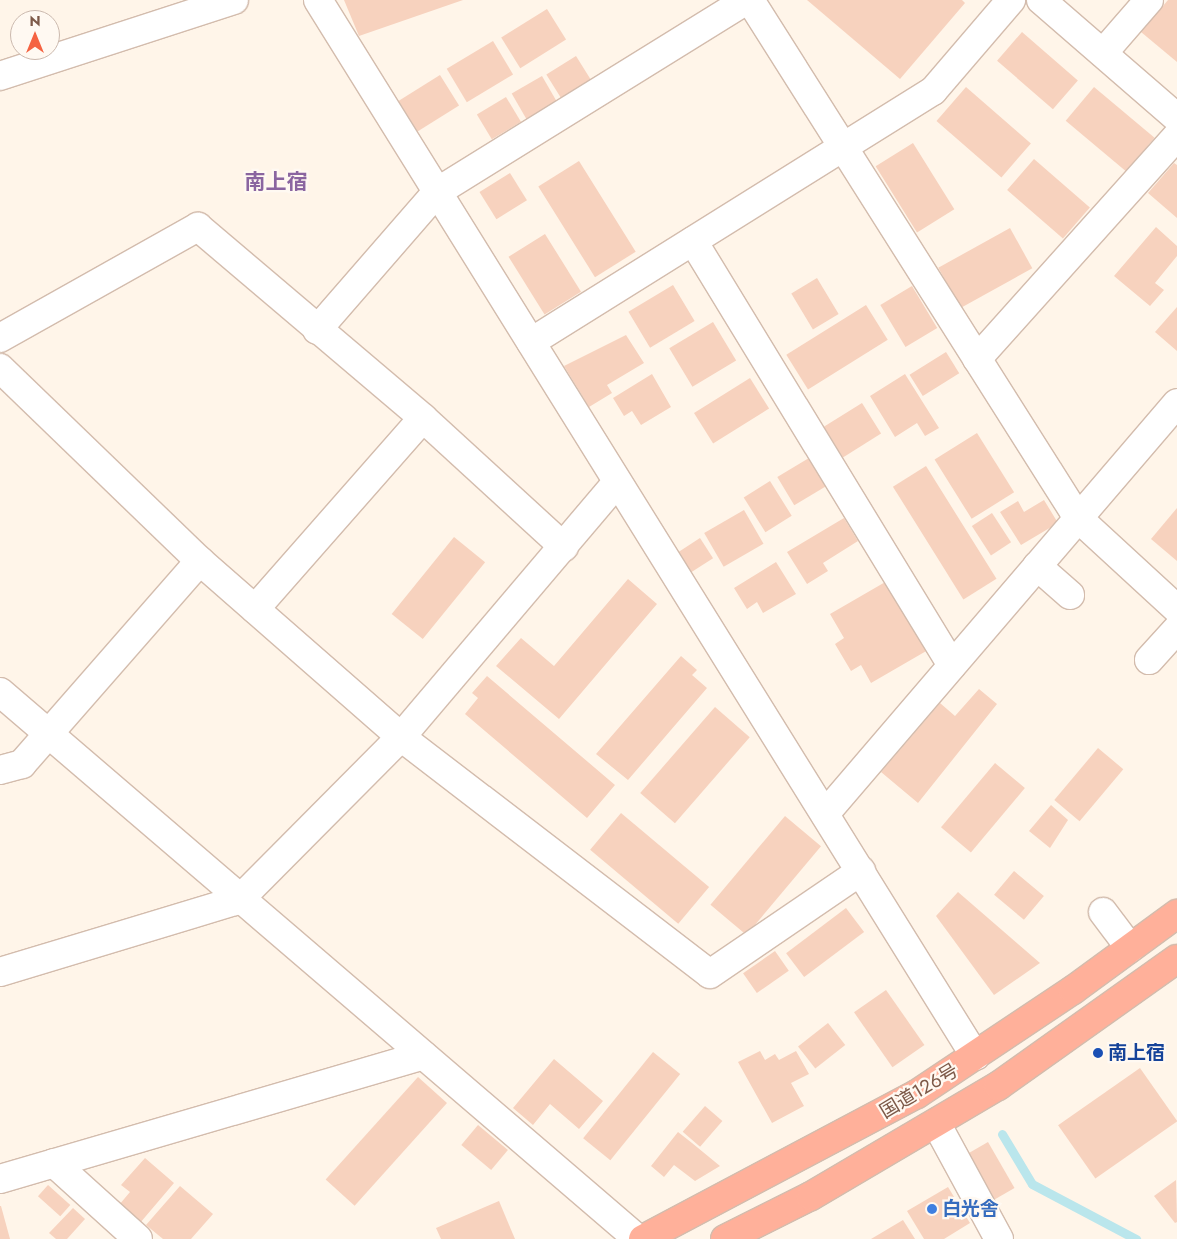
<!DOCTYPE html>
<meta charset="utf-8">
<style>
body{margin:0}
#map{position:relative;width:1177px;height:1239px;overflow:hidden;background:#fff5e9;font-family:Jost,"Noto Sans JP",sans-serif}
div>[style]{position:absolute}
.stream>*{height:9px;margin:-4.5px;padding:0 4.5px;transform-origin:4.5px;border-radius:4.5px;background:#bae6ec}
.building>*{inset:0;background:#f7d2be;transform-origin:0 0}
.roads{filter:drop-shadow(1px 0 #d3bcad) drop-shadow(-1px 0 #d3bcad) drop-shadow(0 1px #d3bcad) drop-shadow(0 -1px #d3bcad)}
.minor>*{height:28px;margin:-14px;padding:0 14px;transform-origin:14px;border-radius:14px;background:#fff}
.highway>*{height:28px;margin:-14px;padding:0 14px;transform-origin:14px;border-radius:14px;background:#ffb09a}
.dots>*{width:14px;height:14px;translate:-50% -50%;box-sizing:border-box;border:2px solid #fff9f2;border-radius:50%}
span{translate:-50% -50%;white-space:nowrap;text-align:center;line-height:1.15;-webkit-text-stroke:4.5px #fff9f2;paint-order:stroke}
.transit-label{font-size:19px;color:#164399;font-weight:700}
.left{translate:0 -50%;text-align:left}
.street-label{font-size:19px;color:#7d5948}
.shop-label{font-size:19px;color:#366cbe;font-weight:700}
.quarter-label{font-size:21px;color:#8a65a0;font-weight:700}
.north{position:absolute;left:10px;top:10px;width:50px;height:50px;box-sizing:border-box;background:#fff9f2;border:1px solid #cbb9ae;border-radius:50%;rotate:0deg;font-size:14px;font-weight:700;line-height:20px;text-align:center;color:#7d5948}
.north::after{content:'';display:block;margin:auto;width:18px;height:22px;background:#f56342;clip-path:polygon(50% 0,100% 100%,50% 72%,0 100%)}
</style>
<div id="map">
<div class="stream">
<div style="left:1002px;top:1134px;width:58px;rotate:59deg"></div>
<div style="left:1032px;top:1184px;width:118px;rotate:27.9deg"></div>
</div>
<div class="building">
<div style="clip-path:polygon(344px 0,463px 0,359px 36px)"></div>
<div style="clip-path:polygon(807px 0,962px 0,965px 3px,900px 79px)"></div>
<div style="clip-path:polygon(1168px 0,1177px 0,1177px 62px,1141px 32px)"></div>
<div style="left:547px;top:9px;width:36px;height:54px;rotate:58deg"></div>
<div style="left:1022px;top:32px;width:74px;height:38px;rotate:41deg"></div>
<div style="left:493px;top:41px;width:39px;height:54px;rotate:59deg"></div>
<div style="left:576px;top:56px;width:31px;height:35px;rotate:58deg"></div>
<div style="left:440px;top:75px;width:36px;height:49px;rotate:58deg"></div>
<div style="left:542px;top:76px;width:30px;height:35px;rotate:60deg"></div>
<div style="left:966px;top:87px;width:86px;height:45px;rotate:41deg"></div>
<div style="left:1094px;top:87px;width:79px;height:44px;rotate:40deg"></div>
<div style="left:506px;top:97px;width:29px;height:34px;rotate:59deg"></div>
<div style="left:913px;top:143px;width:78px;height:44px;rotate:58deg"></div>
<div style="left:1034px;top:159px;width:74px;height:41px;rotate:41deg"></div>
<div style="left:579px;top:161px;width:107px;height:48px;rotate:58deg"></div>
<div style="clip-path:polygon(1174px 163px,1177px 165px,1177px 218px,1148px 193px)"></div>
<div style="left:510px;top:173px;width:32px;height:36px;rotate:58deg"></div>
<div style="clip-path:polygon(1156px 227px,1177px 246px,1177px 256px,1155px 283px,1164px 290px,1150px 306px,1114px 276px)"></div>
<div style="left:1010px;top:228px;width:46px;height:82px;rotate:61deg"></div>
<div style="left:545px;top:234px;width:68px;height:43px;rotate:58deg"></div>
<div style="left:817px;top:278px;width:42px;height:30px;rotate:59deg"></div>
<div style="left:673px;top:285px;width:42px;height:52px;rotate:59deg"></div>
<div style="left:912px;top:286px;width:49px;height:37px;rotate:59deg"></div>
<div style="left:866px;top:305px;width:41px;height:94px;rotate:58deg"></div>
<div style="clip-path:polygon(1177px 307px,1177px 351px,1155px 332px)"></div>
<div style="left:713px;top:322px;width:45px;height:51px;rotate:59deg"></div>
<div style="clip-path:polygon(626px 335px,644px 363px,607px 385px,612px 393px,589px 407px,564px 366px)"></div>
<div style="left:946px;top:352px;width:25px;height:43px;rotate:58deg"></div>
<div style="clip-path:polygon(652px 374px,671px 407px,641px 425px,632px 411px,624px 416px,613px 398px)"></div>
<div style="clip-path:polygon(905px 374px,939px 428px,925px 436px,917px 423px,895px 437px,870px 396px)"></div>
<div style="left:750px;top:378px;width:36px;height:66px;rotate:58deg"></div>
<div style="left:862px;top:403px;width:36px;height:45px;rotate:58deg"></div>
<div style="left:977px;top:433px;width:70px;height:50px;rotate:58deg"></div>
<div style="left:809px;top:458px;width:33px;height:37px;rotate:59deg"></div>
<div style="left:926px;top:466px;width:133px;height:39px;rotate:58deg"></div>
<div style="left:770px;top:481px;width:41px;height:31px;rotate:58deg"></div>
<div style="clip-path:polygon(1044px 500px,1058px 523px,1021px 545px,1000px 512px,1018px 501px,1024px 512px)"></div>
<div style="clip-path:polygon(1177px 508px,1177px 561px,1151px 539px)"></div>
<div style="left:744px;top:510px;width:39px;height:46px;rotate:60deg"></div>
<div style="left:992px;top:513px;width:35px;height:24px;rotate:57deg"></div>
<div style="clip-path:polygon(844px 518px,858px 541px,823px 563px,828px 571px,807px 584px,787px 552px)"></div>
<div style="left:454px;top:537px;width:40px;height:99px;rotate:39deg"></div>
<div style="left:700px;top:538px;width:24px;height:27px;rotate:57deg"></div>
<div style="clip-path:polygon(776px 562px,796px 594px,763px 613px,757px 602px,747px 609px,734px 588px)"></div>
<div style="clip-path:polygon(628px 579px,657px 604px,559px 719px,496px 666px,521px 638px,554px 666px)"></div>
<div style="clip-path:polygon(887px 581px,928px 650px,871px 683px,861px 665px,851px 671px,835px 644px,844px 638px,830px 614px)"></div>
<div style="clip-path:polygon(681px 656px,697px 670px,692px 675px,707px 688px,628px 780px,596px 754px)"></div>
<div style="clip-path:polygon(487px 676px,615px 785px,587px 818px,465px 714px,478px 698px,472px 693px)"></div>
<div style="clip-path:polygon(979px 689px,997px 704px,918px 803px,881px 772px,940px 703px,955px 716px)"></div>
<div style="left:715px;top:707px;width:46px;height:114px;rotate:41deg"></div>
<div style="left:1098px;top:748px;width:33px;height:68px;rotate:40deg"></div>
<div style="left:995px;top:763px;width:39px;height:84px;rotate:40deg"></div>
<div style="clip-path:polygon(1051px 805px,1068px 820px,1050px 848px,1029px 831px)"></div>
<div style="left:621px;top:813px;width:115px;height:48px;rotate:40deg"></div>
<div style="left:785px;top:816px;width:47px;height:116px;rotate:40deg"></div>
<div style="left:1014px;top:871px;width:39px;height:31px;rotate:40deg"></div>
<div style="clip-path:polygon(958px 892px,1040px 963px,994px 995px,936px 916px)"></div>
<div style="left:846px;top:908px;width:30px;height:75px;rotate:53deg"></div>
<div style="left:775px;top:951px;width:24px;height:39px;rotate:55deg"></div>
<div style="left:886px;top:990px;width:67px;height:39px;rotate:55deg"></div>
<div style="left:828px;top:1023px;width:28px;height:38px;rotate:52deg"></div>
<div style="clip-path:polygon(760px 1051px,765px 1060px,775px 1054px,779px 1060px,796px 1051px,809px 1074px,791px 1083px,804px 1106px,772px 1123px,738px 1062px)"></div>
<div style="left:653px;top:1052px;width:35px;height:111px;rotate:39deg"></div>
<div style="clip-path:polygon(554px 1059px,603px 1101px,579px 1129px,550px 1104px,533px 1125px,513px 1108px)"></div>
<div style="left:1140px;top:1068px;width:65px;height:100px;rotate:55deg"></div>
<div style="left:418px;top:1077px;width:39px;height:138px;rotate:42deg"></div>
<div style="left:705px;top:1106px;width:23px;height:34px;rotate:41deg"></div>
<div style="left:478px;top:1125px;width:39px;height:26px;rotate:40deg"></div>
<div style="clip-path:polygon(678px 1132px,692px 1143px,720px 1166px,695px 1181px,674px 1165px,664px 1177px,651px 1166px)"></div>
<div style="left:988px;top:1142px;width:53px;height:24px;rotate:60deg"></div>
<div style="clip-path:polygon(145px 1158px,174px 1183px,140px 1223px,119px 1205px,130px 1192px,121px 1185px)"></div>
<div style="clip-path:polygon(1176px 1180px,1177px 1222px,1175px 1223px,1154px 1196px)"></div>
<div style="left:48px;top:1185px;width:30px;height:15px;rotate:42deg"></div>
<div style="clip-path:polygon(180px 1186px,213px 1214px,191px 1239px,163px 1239px,146px 1225px)"></div>
<div style="clip-path:polygon(948px 1187px,970px 1223px,944px 1239px,924px 1239px,907px 1211px)"></div>
<div style="clip-path:polygon(499px 1201px,515px 1239px,441px 1239px,436px 1228px)"></div>
<div style="clip-path:polygon(0 1206px,1px 1206px,10px 1239px,0 1239px)"></div>
<div style="clip-path:polygon(73px 1208px,85px 1219px,67px 1239px,56px 1239px,49px 1233px)"></div>
<div style="clip-path:polygon(903px 1220px,915px 1239px,871px 1239px)"></div>
</div>
<div class="roads">
<div class="minor">
<div style="left:318px;top:0;width:1244px;rotate:58.11deg"></div>
<div style="left:750px;top:0;width:613px;rotate:57.66deg"></div>
<div style="left:1078px;top:518px;width:134px;rotate:42.6deg"></div>
<div style="left:1041px;top:0;width:180px;rotate:40.9deg"></div>
<div style="left:1103px;top:53px;width:70px;rotate:-49deg"></div>
<div style="left:0;top:76px;width:246px;rotate:-18deg"></div>
<div style="left:693px;top:241px;width:497px;rotate:58.6deg"></div>
<div style="left:317px;top:330px;width:183px;rotate:-49deg"></div>
<div style="left:437px;top:192px;width:365px;rotate:-31.8deg"></div>
<div style="left:0;top:338px;width:227px;rotate:-29.3deg"></div>
<div style="left:198px;top:227px;width:295px;rotate:40.3deg"></div>
<div style="left:423px;top:418px;width:191px;rotate:42.5deg"></div>
<div style="left:531px;top:342px;width:474px;rotate:-32deg"></div>
<div style="left:933px;top:91px;width:120px;rotate:-49.4deg"></div>
<div style="left:977px;top:359px;width:300px;rotate:-48.1deg"></div>
<div style="left:0;top:368px;width:278px;rotate:44deg"></div>
<div style="left:200px;top:561px;width:267px;rotate:41.2deg"></div>
<div style="left:401px;top:737px;width:389px;rotate:37.5deg"></div>
<div style="left:710px;top:974px;width:183px;rotate:-34.3deg"></div>
<div style="left:1037px;top:566px;width:44px;rotate:41.3deg"></div>
<div style="left:255px;top:609px;width:254px;rotate:-48.7deg"></div>
<div style="left:1149px;top:660px;width:42px;rotate:-47.9deg"></div>
<div style="left:0;top:692px;width:840px;rotate:40.61deg"></div>
<div style="left:0;top:770px;width:23px;rotate:-15deg"></div>
<div style="left:22px;top:764px;width:270px;rotate:-48.8deg"></div>
<div style="left:825px;top:814px;width:541px;rotate:-49.42deg"></div>
<div style="left:1103px;top:912px;width:45px;rotate:53.1deg"></div>
<div style="left:0;top:972px;width:250px;rotate:-16.8deg"></div>
<div style="left:239px;top:900px;width:230px;rotate:-45.2deg"></div>
<div style="left:401px;top:737px;width:334px;rotate:-49.7deg"></div>
<div style="left:936px;top:1123px;width:132px;rotate:61.5deg"></div>
<div style="left:54px;top:1163px;width:113px;rotate:42.1deg"></div>
<div style="left:0;top:1179px;width:441px;rotate:-16.3deg"></div>
</div>
<div class="highway">
<div style="left:643px;top:1239px;width:310px;rotate:-27.9deg"></div>
<div style="left:917px;top:1094px;width:187px;rotate:-33.7deg"></div>
<div style="left:1073px;top:990px;width:129px;rotate:-36.2deg"></div>
<div style="left:725px;top:1239px;width:96px;rotate:-26.6deg"></div>
<div style="left:811px;top:1196px;width:217px;rotate:-30.5deg"></div>
<div style="left:998px;top:1086px;width:219px;rotate:-35.4deg"></div>
</div>
</div>
<div class="dots">
<div style="left:1098px;top:1053px;background:#1a4fb4"></div>
<div style="left:932px;top:1209px;background:#3f7fe0"></div>
</div>
<div class="transit-label">
<span class="left" style="left:1108px;top:1053px">南上宿</span>
</div>
<div class="street-label">
<span style="left:919px;top:1091px;rotate:-31deg">国道126号</span>
</div>
<div class="shop-label">
<span class="left" style="left:942px;top:1209px">白光舎</span>
</div>
<div class="quarter-label">
<span style="left:276px;top:182px">南上宿</span>
</div>
<div class="north">N</div>
</div>
